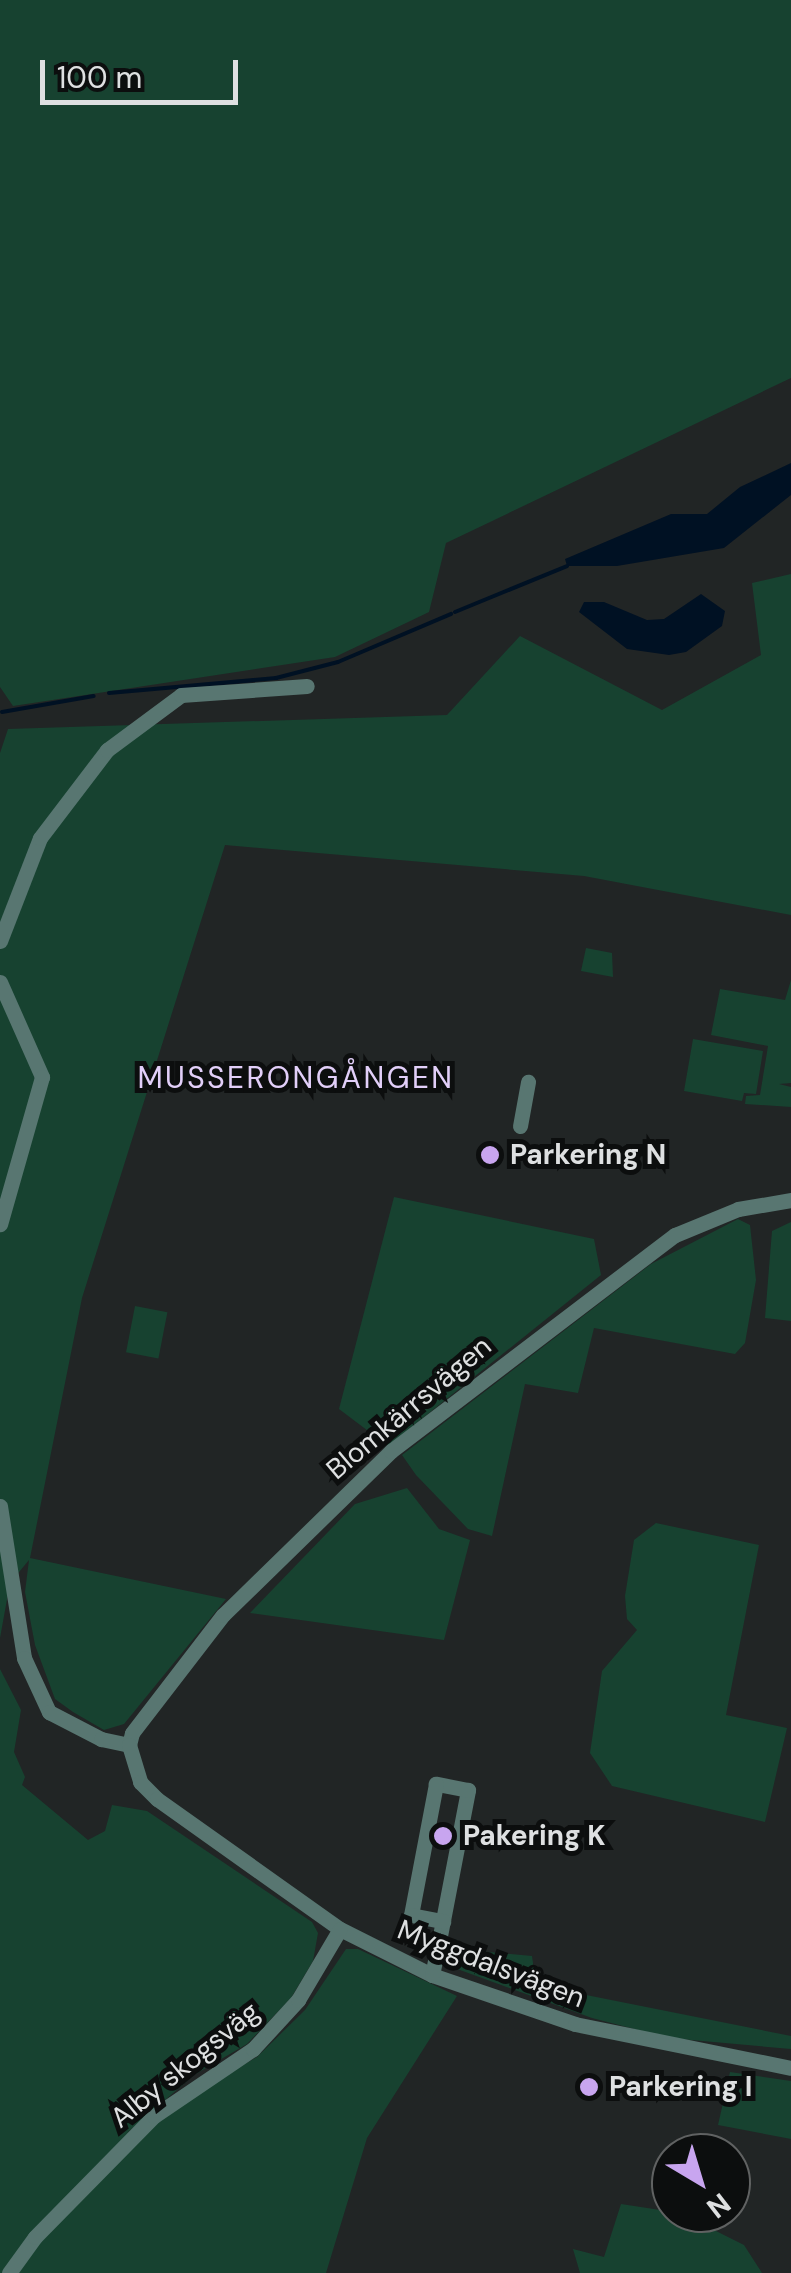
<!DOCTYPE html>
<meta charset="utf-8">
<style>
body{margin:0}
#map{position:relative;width:791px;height:2273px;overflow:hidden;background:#212525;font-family:"DM Sans",sans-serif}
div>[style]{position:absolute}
.green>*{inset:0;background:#174230;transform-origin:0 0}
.water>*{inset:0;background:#001123}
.stream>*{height:4px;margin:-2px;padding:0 2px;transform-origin:2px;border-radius:2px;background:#001123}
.minor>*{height:15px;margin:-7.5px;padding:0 7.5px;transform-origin:7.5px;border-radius:7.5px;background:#587671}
.dots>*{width:28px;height:28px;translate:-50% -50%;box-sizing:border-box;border:5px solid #0c0e0e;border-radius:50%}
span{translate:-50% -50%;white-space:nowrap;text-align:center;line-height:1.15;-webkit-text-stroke:10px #0c0e0e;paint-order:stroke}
.poi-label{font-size:28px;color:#dee0e1;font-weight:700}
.left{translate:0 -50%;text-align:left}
.street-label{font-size:28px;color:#dee0e1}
.neighbourhood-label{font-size:30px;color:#e2cff9;letter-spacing:2.5px}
.north{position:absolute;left:651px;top:2133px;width:100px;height:100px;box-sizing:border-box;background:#0c0e0e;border:2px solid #606262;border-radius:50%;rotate:142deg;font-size:28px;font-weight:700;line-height:40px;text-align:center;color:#dee0e1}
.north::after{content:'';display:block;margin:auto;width:35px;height:45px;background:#c8a5ef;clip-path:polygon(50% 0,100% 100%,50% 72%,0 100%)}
.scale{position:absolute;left:40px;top:60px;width:198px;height:45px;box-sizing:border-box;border:5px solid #dee0e1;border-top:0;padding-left:12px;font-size:30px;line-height:35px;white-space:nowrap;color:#dee0e1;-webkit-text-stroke:8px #0c0e0e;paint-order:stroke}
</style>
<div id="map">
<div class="green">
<div style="clip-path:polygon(0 0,791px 0,791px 378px,446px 543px,429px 612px,335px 657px,13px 706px,0 687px)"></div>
<div style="clip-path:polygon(791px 574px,791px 915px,584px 876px,225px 845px,82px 1298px,30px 1558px,226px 1599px,124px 1724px,104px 1730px,73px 1712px,55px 1699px,35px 1645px,25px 1592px,29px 1560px,10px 1583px,0 1638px,0 753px,8px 729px,447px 715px,520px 636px,662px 710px,761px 655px,752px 583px)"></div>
<div style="clip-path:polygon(586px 948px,612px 953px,613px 977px,581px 971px)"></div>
<div style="clip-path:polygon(791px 980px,791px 1083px,779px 1084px,791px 1087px,791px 1107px,745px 1104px,746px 1096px,760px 1095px,768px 1046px,711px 1035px,720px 989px,785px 1000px)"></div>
<div style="clip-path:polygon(693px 1039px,763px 1051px,756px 1094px,744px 1093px,742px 1101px,684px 1091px)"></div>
<div style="clip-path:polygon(394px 1197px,594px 1239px,601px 1275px,388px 1446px,339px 1409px)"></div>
<div style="clip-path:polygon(738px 1219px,750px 1225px,756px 1280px,745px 1343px,735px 1354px,594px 1328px,578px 1393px,525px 1384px,492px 1536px,468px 1529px,416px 1475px,402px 1455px,651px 1264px)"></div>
<div style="clip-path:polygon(791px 1222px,791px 1321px,765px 1318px,772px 1231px)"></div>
<div style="left:135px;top:1306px;width:33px;height:47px;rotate:11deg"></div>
<div style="clip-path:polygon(407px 1488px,439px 1529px,470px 1540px,444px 1640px,250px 1613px,355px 1504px)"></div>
<div style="clip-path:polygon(656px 1523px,759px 1545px,726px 1715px,787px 1728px,765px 1822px,612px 1786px,590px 1753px,602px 1671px,637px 1630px,627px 1619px,625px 1596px,634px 1540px)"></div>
<div style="clip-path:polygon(0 1669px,21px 1710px,14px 1752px,25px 1777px,22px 1785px,88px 1840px,105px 1831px,112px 1805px,147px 1811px,312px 1922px,318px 1933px,313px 1961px,291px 1998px,247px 2044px,194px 2075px,127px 2133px,257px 2057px,305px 2010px,346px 1949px,358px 1949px,457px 1996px,367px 2138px,326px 2273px,0 2273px)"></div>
<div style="clip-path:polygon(447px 1948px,532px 1956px,536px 1985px,791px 2036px,791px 2049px,669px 2038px,592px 2018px,449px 1966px)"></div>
<div style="clip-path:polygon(730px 2072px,791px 2081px,791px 2139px,718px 2125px)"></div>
<div style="clip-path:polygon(621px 2204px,680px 2213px,744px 2245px,762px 2273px,580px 2273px,573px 2249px,604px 2257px)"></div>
</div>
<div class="water">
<div style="clip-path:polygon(791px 463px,791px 495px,724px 548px,617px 566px,567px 566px,565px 559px,671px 514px,707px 514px,740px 487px)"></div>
<div style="clip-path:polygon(701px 594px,725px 611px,722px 626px,686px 652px,669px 655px,627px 649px,579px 612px,584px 602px,604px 602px,647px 620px,664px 619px)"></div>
</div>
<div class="stream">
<div style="left:455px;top:612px;width:121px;rotate:-22.3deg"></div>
<div style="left:109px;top:693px;width:168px;rotate:-5.1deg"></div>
<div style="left:276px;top:678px;width:64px;rotate:-14.5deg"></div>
<div style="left:338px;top:662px;width:123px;rotate:-23deg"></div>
<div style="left:2px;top:712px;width:93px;rotate:-9.9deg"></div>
</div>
<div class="minor">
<div style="left:0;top:941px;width:110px;rotate:-68.8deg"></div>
<div style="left:40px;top:838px;width:111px;rotate:-52.7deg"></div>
<div style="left:107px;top:750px;width:92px;rotate:-36.6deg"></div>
<div style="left:181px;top:695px;width:126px;rotate:-4.1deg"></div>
<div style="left:0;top:982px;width:104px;rotate:66.1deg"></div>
<div style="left:42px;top:1077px;width:153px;rotate:105.9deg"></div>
<div style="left:520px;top:1126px;width:45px;rotate:-79.7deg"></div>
<div style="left:0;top:1506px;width:154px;rotate:81deg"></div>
<div style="left:24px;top:1658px;width:60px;rotate:65.2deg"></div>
<div style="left:49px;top:1712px;width:59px;rotate:27.4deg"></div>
<div style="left:101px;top:1739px;width:29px;rotate:12deg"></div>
<div style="left:129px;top:1745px;width:12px;rotate:-76deg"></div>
<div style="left:132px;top:1733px;width:149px;rotate:-52.4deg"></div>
<div style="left:223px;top:1615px;width:235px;rotate:-44.3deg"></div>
<div style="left:391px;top:1451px;width:357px;rotate:-37.3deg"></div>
<div style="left:675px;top:1235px;width:68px;rotate:-22.4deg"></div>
<div style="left:738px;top:1209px;width:54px;rotate:-9.6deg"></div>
<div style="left:129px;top:1745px;width:39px;rotate:73deg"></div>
<div style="left:140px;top:1782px;width:24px;rotate:45deg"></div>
<div style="left:157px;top:1799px;width:224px;rotate:35.4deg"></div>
<div style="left:340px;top:1929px;width:103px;rotate:26.6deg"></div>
<div style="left:432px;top:1975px;width:151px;rotate:18.9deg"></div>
<div style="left:575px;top:2024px;width:220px;rotate:11.5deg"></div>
<div style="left:432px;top:1975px;width:35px;rotate:-78deg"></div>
<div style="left:439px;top:1941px;width:154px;rotate:-79.1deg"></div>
<div style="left:468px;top:1790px;width:33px;rotate:-169deg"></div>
<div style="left:436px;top:1784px;width:133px;rotate:100.8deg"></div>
<div style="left:411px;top:1915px;width:33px;rotate:11deg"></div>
<div style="left:9px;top:2273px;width:44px;rotate:-54.2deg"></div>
<div style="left:35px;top:2237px;width:170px;rotate:-45.5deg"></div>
<div style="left:154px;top:2116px;width:120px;rotate:-34.1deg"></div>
<div style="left:253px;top:2049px;width:67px;rotate:-47.4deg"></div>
<div style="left:298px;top:2000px;width:82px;rotate:-59.4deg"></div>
</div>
<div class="dots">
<div style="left:490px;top:1155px;background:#c8a5ef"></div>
<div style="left:443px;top:1836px;background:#c8a5ef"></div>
<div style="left:589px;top:2087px;background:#c8a5ef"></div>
</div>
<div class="poi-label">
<span class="left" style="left:510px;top:1155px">Parkering N</span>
<span class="left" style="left:463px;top:1836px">Pakering K</span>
<span class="left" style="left:609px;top:2087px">Parkering I</span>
</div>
<div class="street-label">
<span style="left:409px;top:1408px;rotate:-40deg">Blomkärrsvägen</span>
<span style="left:491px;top:1964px;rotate:21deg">Myggdalsvägen</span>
<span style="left:185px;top:2065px;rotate:-39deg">Alby skogsväg</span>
</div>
<div class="neighbourhood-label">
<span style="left:296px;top:1078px">MUSSERONGÅNGEN</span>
</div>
<div class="north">N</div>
<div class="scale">100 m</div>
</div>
